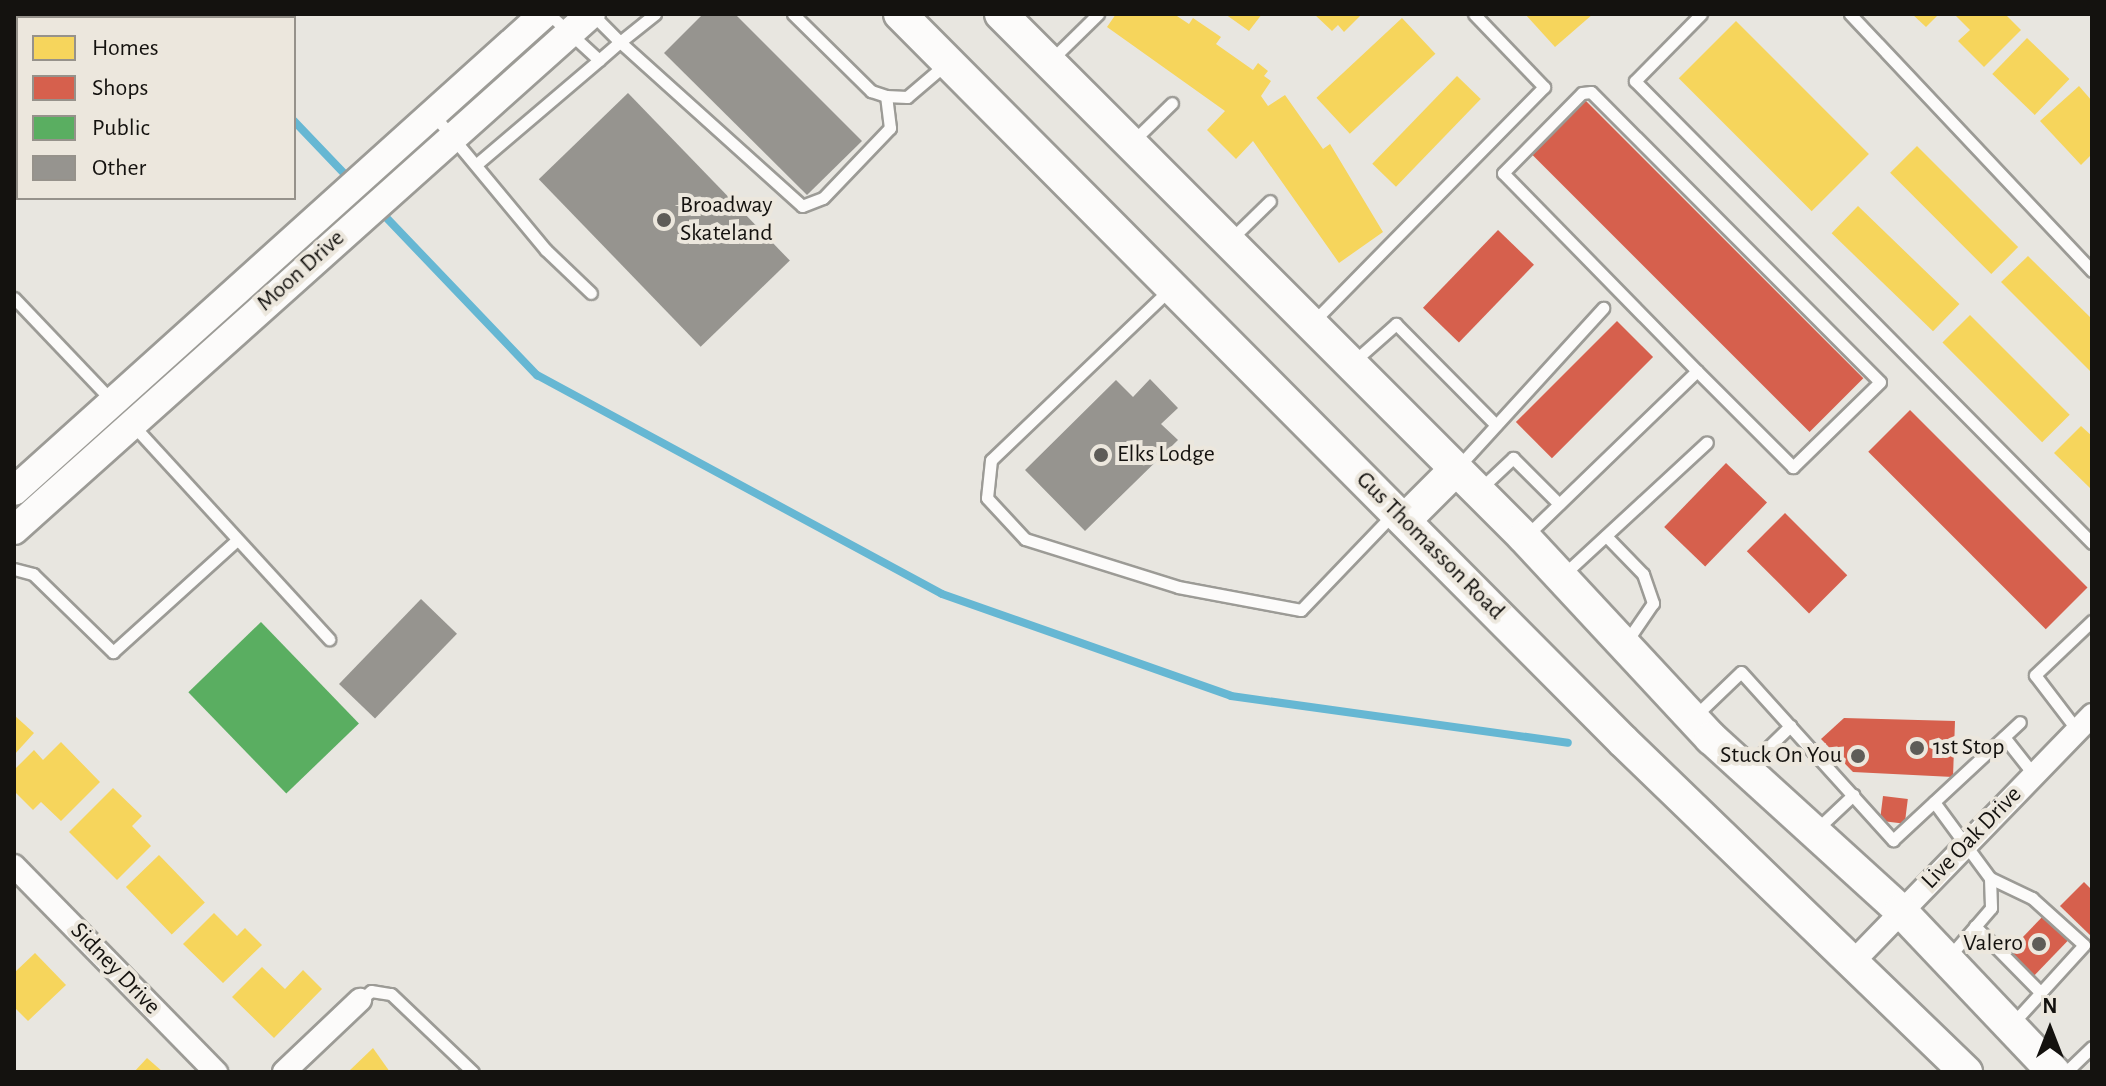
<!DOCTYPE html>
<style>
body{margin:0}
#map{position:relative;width:2106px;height:1086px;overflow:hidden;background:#e8e6e0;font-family:"Alegreya Sans",sans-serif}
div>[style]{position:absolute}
.homes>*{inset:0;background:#f6d55c;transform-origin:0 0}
.shops>*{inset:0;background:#d6604d;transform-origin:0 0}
.public>*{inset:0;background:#5aae61;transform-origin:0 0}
.stream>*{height:8px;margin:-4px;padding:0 4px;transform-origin:4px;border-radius:4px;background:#66b7d3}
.building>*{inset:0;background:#96948f;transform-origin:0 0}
.roads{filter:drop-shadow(2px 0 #9c9b96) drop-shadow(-2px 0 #9c9b96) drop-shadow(0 2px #9c9b96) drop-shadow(0 -2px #9c9b96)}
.service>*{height:11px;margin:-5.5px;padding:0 5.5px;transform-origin:5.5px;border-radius:5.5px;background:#fcfbfa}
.minor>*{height:22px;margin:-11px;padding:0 11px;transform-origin:11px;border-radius:11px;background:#fcfbfa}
.tertiary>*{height:28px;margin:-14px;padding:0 14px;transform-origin:14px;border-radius:14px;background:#fcfbfa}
.secondary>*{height:32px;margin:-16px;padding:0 16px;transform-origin:16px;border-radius:16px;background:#fcfbfa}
.dots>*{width:22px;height:22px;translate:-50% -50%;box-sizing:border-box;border:4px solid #ece7dd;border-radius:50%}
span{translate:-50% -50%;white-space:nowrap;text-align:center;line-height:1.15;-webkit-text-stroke:8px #ece7dd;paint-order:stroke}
.poi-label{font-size:24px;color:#14120f}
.left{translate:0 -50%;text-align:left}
.right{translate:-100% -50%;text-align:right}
.street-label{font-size:24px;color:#14120f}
.frame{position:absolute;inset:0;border:16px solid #14120f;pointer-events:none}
.legend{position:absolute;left:16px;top:16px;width:280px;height:184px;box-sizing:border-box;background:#ece7dd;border:2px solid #96928b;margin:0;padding:10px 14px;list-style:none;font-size:24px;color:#14120f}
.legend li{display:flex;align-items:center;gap:16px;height:40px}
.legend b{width:40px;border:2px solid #96928b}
.north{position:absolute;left:2010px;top:990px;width:80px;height:80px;-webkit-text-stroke:6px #ece7dd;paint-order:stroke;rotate:0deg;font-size:22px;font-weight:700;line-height:32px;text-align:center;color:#14120f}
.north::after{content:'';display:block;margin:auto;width:28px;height:36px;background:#14120f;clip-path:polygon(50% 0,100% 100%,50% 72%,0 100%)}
</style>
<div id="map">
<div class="homes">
<div style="clip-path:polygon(1116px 14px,1174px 14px,1189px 24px,1193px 18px,1221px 37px,1216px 44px,1253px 70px,1258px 63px,1268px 71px,1264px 76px,1271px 81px,1261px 96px,1268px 106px,1285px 95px,1323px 149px,1330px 144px,1383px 232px,1339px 263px,1253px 141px,1236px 159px,1207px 130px,1225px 111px,1107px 27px)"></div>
<div style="clip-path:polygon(1225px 14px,1262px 14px,1249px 31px)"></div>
<div style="clip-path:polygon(1314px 14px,1362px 14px,1344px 32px,1338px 25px,1332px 31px)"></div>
<div style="clip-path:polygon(1525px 14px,1593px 14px,1555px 47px)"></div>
<div style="clip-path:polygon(1912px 14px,1939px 14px,1926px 27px)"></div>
<div style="clip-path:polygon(1954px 14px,2005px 14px,2021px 30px,1984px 67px,1958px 41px,1970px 30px)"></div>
<div style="left:1402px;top:18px;width:49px;height:117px;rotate:47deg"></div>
<div style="left:1736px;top:21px;width:188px;height:81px;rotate:45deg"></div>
<div style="left:2027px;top:38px;width:59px;height:50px;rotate:44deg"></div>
<div style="left:1457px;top:76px;width:33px;height:122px;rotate:44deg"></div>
<div style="clip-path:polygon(2079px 86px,2092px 101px,2092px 154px,2081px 165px,2040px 121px)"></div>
<div style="left:1917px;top:146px;width:143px;height:38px;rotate:45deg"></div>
<div style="left:1858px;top:206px;width:141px;height:38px;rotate:44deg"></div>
<div style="clip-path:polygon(2028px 256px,2092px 319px,2092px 373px,2001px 282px)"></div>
<div style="left:1970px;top:315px;width:141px;height:39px;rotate:45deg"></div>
<div style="clip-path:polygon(2081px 426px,2092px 436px,2092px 490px,2054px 453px)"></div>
<div style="clip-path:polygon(14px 715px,34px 733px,14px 755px)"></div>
<div style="clip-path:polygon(61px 742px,100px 782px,61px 821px,41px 802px,33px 810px,14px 791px,14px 770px,34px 750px,43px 760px)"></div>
<div style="clip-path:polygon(113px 788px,142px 816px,132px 826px,151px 846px,117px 880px,69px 832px)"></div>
<div style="left:159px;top:855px;width:66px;height:46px;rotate:46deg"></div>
<div style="clip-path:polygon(214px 913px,237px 936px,245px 928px,262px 945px,223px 983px,183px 944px)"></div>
<div style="clip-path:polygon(35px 953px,66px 985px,28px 1021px,14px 1007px,14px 973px)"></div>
<div style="clip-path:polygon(262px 967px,285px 989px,303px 970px,322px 989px,274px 1038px,232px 997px)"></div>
<div style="clip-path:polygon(373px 1048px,390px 1072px,348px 1072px)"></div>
<div style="clip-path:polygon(147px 1058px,163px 1072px,134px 1072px)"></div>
</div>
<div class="shops">
<div style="left:1584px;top:99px;width:395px;height:76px;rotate:45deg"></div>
<div style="left:1498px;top:230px;width:50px;height:108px;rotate:44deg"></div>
<div style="left:1617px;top:321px;width:51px;height:143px;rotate:45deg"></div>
<div style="left:1910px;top:410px;width:251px;height:59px;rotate:45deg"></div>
<div style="left:1726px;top:463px;width:57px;height:89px;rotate:44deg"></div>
<div style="left:1785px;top:513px;width:88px;height:54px;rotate:45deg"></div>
<div style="clip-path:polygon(1844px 718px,1955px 721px,1953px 777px,1853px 772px,1821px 739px)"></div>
<div style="left:1883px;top:796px;width:25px;height:25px;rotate:7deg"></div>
<div style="clip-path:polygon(2084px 882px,2092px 890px,2092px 937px,2060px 906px)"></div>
<div style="left:2045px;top:914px;width:35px;height:52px;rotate:44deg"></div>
</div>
<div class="public">
<div style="left:261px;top:622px;width:141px;height:101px;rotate:46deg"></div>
</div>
<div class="stream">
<div style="left:192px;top:14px;width:6px;rotate:45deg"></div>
<div style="left:294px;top:121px;width:352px;rotate:46.3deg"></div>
<div style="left:537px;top:375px;width:460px;rotate:28.4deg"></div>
<div style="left:942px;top:594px;width:306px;rotate:19.4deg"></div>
<div style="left:1231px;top:696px;width:340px;rotate:7.9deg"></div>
</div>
<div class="building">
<div style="clip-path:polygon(14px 14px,45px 18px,18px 18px,14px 95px)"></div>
<div style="clip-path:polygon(703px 14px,735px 14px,862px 141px,807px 195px,664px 53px)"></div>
<div style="left:628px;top:93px;width:233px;height:124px;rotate:46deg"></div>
<div style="clip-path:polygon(1150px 379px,1178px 408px,1161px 424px,1178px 440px,1085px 531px,1025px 470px,1116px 380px,1133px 397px)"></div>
<div style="left:421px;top:599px;width:50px;height:118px;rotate:44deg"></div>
</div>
<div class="roads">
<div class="service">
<div style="left:96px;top:14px;width:6px;rotate:45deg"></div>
<div style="left:592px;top:14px;width:40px;rotate:45deg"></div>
<div style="left:620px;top:42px;width:45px;rotate:-38.7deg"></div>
<div style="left:793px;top:14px;width:110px;rotate:44.6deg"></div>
<div style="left:871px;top:91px;width:16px;rotate:18deg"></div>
<div style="left:886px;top:96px;width:21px;rotate:3deg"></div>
<div style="left:907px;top:97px;width:52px;rotate:-40.4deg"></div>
<div style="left:1701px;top:14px;width:94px;rotate:134.6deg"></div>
<div style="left:1635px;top:81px;width:650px;rotate:45.31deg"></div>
<div style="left:1850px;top:14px;width:353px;rotate:46.7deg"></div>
<div style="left:599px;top:60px;width:28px;rotate:-41deg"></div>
<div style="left:620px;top:42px;width:245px;rotate:42deg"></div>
<div style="left:802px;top:206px;width:22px;rotate:-21deg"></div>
<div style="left:823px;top:198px;width:97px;rotate:-46.3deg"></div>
<div style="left:890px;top:128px;width:32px;rotate:-97deg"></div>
<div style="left:1050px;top:61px;width:67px;rotate:-44.4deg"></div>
<div style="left:433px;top:114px;width:177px;rotate:50.3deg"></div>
<div style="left:546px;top:250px;width:62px;rotate:43.7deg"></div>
<div style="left:14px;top:122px;width:6px;rotate:-45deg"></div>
<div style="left:1131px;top:143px;width:57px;rotate:-44.3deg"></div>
<div style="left:478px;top:163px;width:159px;rotate:-40.4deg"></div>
<div style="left:599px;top:60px;width:68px;rotate:-137.4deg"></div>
<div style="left:1229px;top:241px;width:57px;rotate:-44.3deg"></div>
<div style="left:1169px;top:290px;width:246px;rotate:136.3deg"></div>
<div style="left:991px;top:460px;width:38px;rotate:96deg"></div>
<div style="left:987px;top:498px;width:56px;rotate:47.2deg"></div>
<div style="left:1025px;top:539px;width:160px;rotate:17.4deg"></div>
<div style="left:1178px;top:587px;width:125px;rotate:10.6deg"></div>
<div style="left:1301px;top:610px;width:133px;rotate:-46.2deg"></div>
<div style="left:14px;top:298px;width:144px;rotate:46.4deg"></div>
<div style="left:1312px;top:323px;width:331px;rotate:-45.5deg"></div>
<div style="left:1544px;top:87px;width:101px;rotate:-133.8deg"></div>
<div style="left:1352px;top:363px;width:59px;rotate:-41.6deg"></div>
<div style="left:1396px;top:324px;width:142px;rotate:45.3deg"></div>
<div style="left:132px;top:424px;width:292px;rotate:47.5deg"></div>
<div style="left:1457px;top:468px;width:217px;rotate:-47.6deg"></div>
<div style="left:1479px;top:490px;width:47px;rotate:-43.3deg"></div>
<div style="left:1513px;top:458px;width:65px;rotate:45deg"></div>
<div style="left:1606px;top:536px;width:53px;rotate:45.8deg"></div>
<div style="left:1643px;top:574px;width:31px;rotate:71deg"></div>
<div style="left:1653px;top:603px;width:46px;rotate:124.4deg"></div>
<div style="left:1525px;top:537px;width:239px;rotate:-44deg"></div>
<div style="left:1697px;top:371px;width:277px;rotate:-134.4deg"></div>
<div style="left:1503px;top:173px;width:112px;rotate:-45.4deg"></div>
<div style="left:1582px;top:93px;width:9px;rotate:-6deg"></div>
<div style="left:1591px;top:92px;width:409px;rotate:45.1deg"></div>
<div style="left:1880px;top:382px;width:122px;rotate:135.7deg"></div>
<div style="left:1793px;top:467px;width:136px;rotate:-135deg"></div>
<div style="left:14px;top:569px;width:20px;rotate:15deg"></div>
<div style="left:33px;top:574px;width:112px;rotate:44.3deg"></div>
<div style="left:113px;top:652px;width:167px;rotate:-42.1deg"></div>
<div style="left:1562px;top:576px;width:197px;rotate:-42.7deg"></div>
<div style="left:1693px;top:718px;width:66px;rotate:-43.8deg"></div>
<div style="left:1741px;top:672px;width:227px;rotate:47.9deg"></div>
<div style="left:1893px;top:840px;width:173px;rotate:-42.9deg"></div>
<div style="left:2077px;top:730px;width:69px;rotate:-127.4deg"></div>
<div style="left:2035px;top:675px;width:79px;rotate:-43.5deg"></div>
<div style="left:2004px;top:737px;width:48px;rotate:51.7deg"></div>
<div style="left:1746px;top:769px;width:62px;rotate:-44.3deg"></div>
<div style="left:1934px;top:802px;width:94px;rotate:53.6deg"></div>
<div style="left:1990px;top:878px;width:30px;rotate:88deg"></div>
<div style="left:1991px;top:908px;width:66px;rotate:130.7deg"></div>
<div style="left:1817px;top:829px;width:50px;rotate:-43.4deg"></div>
<div style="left:1990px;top:878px;width:47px;rotate:25.5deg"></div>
<div style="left:2032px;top:898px;width:70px;rotate:42.1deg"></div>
<div style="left:2084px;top:945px;width:105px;rotate:132.3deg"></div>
<div style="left:1975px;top:926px;width:91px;rotate:45.4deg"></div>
<div style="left:360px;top:1000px;width:14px;rotate:-39deg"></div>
<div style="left:371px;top:991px;width:20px;rotate:9deg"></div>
<div style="left:391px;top:994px;width:113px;rotate:43.6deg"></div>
<div style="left:2066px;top:1072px;width:36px;rotate:-44deg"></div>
</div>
<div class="minor">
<div style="left:14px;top:866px;width:289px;rotate:45.6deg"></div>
<div style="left:1853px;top:962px;width:344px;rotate:-45.9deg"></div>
<div style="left:284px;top:1072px;width:105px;rotate:-43.5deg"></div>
</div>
<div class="tertiary">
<div style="left:14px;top:491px;width:713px;rotate:-41.99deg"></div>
<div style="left:14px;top:530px;width:774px;rotate:-41.81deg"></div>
</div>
<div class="secondary">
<div style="left:900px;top:14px;width:1025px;rotate:45.16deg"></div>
<div style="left:1623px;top:741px;width:477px;rotate:44deg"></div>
<div style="left:1001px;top:14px;width:740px;rotate:45deg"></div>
<div style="left:1524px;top:537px;width:275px;rotate:47.1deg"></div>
<div style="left:1711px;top:738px;width:257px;rotate:42.3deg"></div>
<div style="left:1901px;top:911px;width:222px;rotate:46.5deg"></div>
<div style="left:1405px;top:520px;width:72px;rotate:-45deg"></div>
</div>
</div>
<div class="dots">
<div style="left:664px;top:220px;background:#5e5c58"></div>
<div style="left:1101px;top:455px;background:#5e5c58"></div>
<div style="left:1917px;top:748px;background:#5e5c58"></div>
<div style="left:1858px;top:756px;background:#5e5c58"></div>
<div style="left:2039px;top:944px;background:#5e5c58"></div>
</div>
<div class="poi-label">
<span class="left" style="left:680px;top:220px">Broadway<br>Skateland</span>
<span class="left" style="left:1117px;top:455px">Elks Lodge</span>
<span class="left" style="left:1933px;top:748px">1st Stop</span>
<span class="right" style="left:1842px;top:756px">Stuck On You</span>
<span class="right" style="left:2023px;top:944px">Valero</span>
</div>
<div class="street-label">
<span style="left:301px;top:271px;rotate:-42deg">Moon Drive</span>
<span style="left:1430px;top:546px;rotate:45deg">Gus Thomasson Road</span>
<span style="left:1972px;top:838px;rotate:-46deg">Live Oak Drive</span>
<span style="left:115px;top:969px;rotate:46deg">Sidney Drive</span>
</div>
<div class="frame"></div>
<ul class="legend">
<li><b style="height:22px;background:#f6d55c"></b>Homes</li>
<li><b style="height:22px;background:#d6604d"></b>Shops</li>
<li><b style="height:22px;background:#5aae61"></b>Public</li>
<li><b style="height:22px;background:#96948f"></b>Other</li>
</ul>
<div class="north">N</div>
</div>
